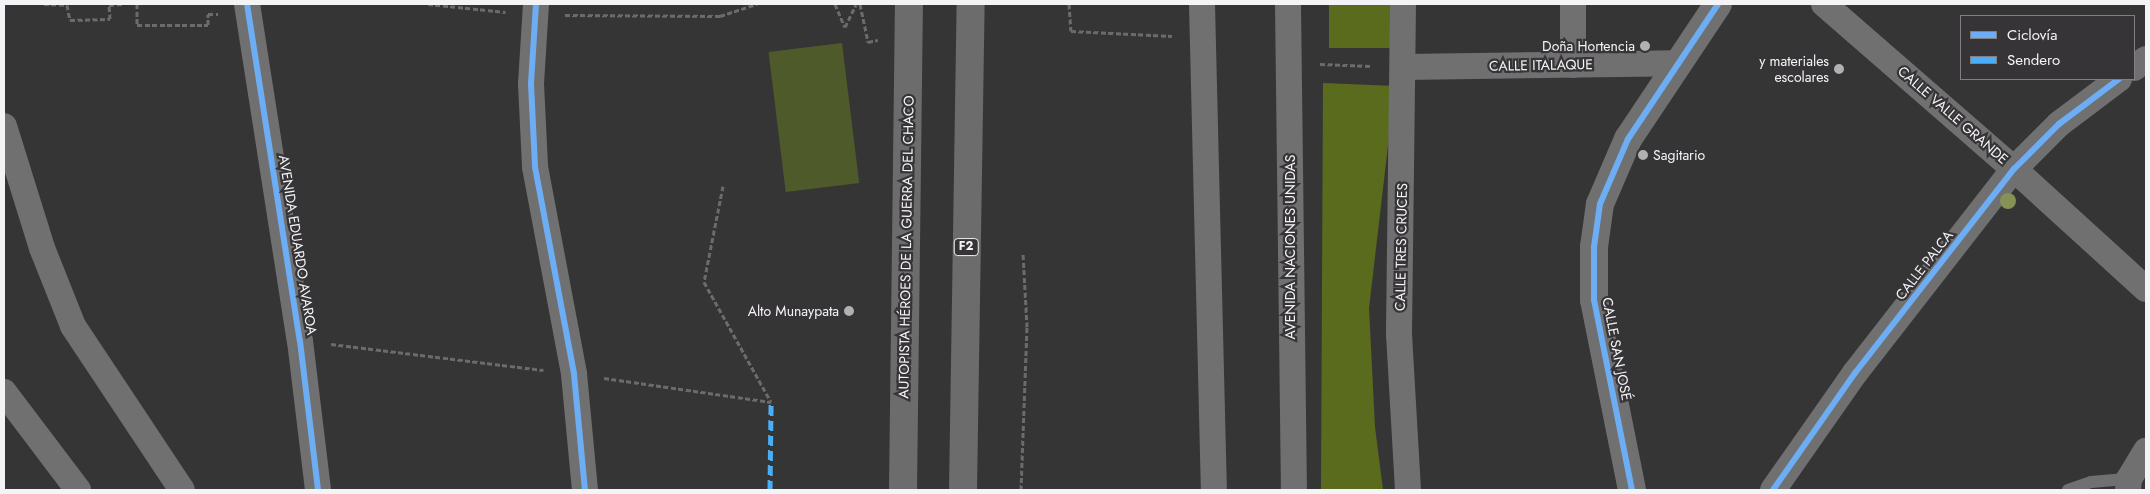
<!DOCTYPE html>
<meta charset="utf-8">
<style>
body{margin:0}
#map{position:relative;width:2150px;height:494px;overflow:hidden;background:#363536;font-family:Jost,sans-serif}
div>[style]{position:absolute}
.green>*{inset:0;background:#4f5a2a;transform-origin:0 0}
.forest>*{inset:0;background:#5b6b1e;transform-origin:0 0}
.path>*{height:3px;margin-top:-1.5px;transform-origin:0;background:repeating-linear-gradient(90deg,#6c6b6c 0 5px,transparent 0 7.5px)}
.service>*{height:12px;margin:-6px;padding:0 6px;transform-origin:6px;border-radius:6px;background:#707070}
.minor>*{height:26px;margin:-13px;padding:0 13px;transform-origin:13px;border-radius:13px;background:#707070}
.tertiary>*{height:28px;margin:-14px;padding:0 14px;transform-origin:14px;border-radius:14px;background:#707070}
.motorway>*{height:28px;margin:-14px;padding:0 14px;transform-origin:14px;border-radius:14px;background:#6d6c6d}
.quiet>*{height:5px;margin-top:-2.5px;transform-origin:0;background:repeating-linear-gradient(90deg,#49aef6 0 10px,transparent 0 15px)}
.cycleway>*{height:6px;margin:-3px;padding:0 3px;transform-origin:3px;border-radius:3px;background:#6dadf4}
.trees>*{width:16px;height:16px;margin:-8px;border-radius:50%;background:#849254}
.dots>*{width:14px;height:14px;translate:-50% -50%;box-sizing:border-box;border:2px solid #363437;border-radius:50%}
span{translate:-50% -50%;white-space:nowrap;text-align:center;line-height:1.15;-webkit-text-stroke:4.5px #363437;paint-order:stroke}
.shield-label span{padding:1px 4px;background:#363437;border:1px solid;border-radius:4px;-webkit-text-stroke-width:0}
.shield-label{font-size:12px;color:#f4f3f5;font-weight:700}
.poi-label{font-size:14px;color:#f4f3f5}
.right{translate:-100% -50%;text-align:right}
.left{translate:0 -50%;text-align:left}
.street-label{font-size:14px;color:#f4f3f5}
.frame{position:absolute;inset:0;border:5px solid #f4f3f5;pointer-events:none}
.legend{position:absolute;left:1960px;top:15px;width:175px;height:65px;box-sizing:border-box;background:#363437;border:1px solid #828083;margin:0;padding:6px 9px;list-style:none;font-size:15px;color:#f4f3f5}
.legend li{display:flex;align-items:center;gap:10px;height:25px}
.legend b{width:25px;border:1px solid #828083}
</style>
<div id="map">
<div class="green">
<div style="left:842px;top:43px;width:141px;height:74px;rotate:83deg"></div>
</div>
<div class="forest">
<div style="left:1329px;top:4px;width:74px;height:44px"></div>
<div style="clip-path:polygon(1323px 83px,1395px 86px,1369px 308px,1375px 427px,1383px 490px,1321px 490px)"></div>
</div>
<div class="path">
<div style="left:44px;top:4px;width:23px;rotate:2deg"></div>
<div style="left:67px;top:5px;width:15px;rotate:79deg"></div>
<div style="left:70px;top:20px;width:40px;rotate:-1.4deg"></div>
<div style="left:110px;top:19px;width:14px;rotate:-94deg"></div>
<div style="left:109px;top:5px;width:13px;rotate:-4deg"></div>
<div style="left:137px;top:4px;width:21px;rotate:90deg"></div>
<div style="left:137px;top:25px;width:71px"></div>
<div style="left:208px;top:25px;width:11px;rotate:-90deg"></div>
<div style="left:208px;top:14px;width:10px"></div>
<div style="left:428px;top:4px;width:78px;rotate:5.9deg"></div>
<div style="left:835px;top:4px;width:25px;rotate:67deg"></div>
<div style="left:845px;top:27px;width:25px;rotate:-64deg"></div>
<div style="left:860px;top:4px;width:39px;rotate:78deg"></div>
<div style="left:868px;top:42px;width:10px;rotate:-11deg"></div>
<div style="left:1069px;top:4px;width:27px;rotate:86deg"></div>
<div style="left:1071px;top:31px;width:101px;rotate:2.8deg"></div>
<div style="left:565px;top:15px;width:155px;rotate:0.4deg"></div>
<div style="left:720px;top:16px;width:39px;rotate:-18deg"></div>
<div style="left:1320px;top:64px;width:51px;rotate:2.2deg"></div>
<div style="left:723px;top:186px;width:98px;rotate:101.2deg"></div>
<div style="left:704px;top:282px;width:137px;rotate:60.8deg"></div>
<div style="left:331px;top:344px;width:214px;rotate:7deg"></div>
<div style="left:604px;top:378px;width:169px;rotate:8.2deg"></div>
<div style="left:1021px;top:490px;width:163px;rotate:-87.9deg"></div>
<div style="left:1027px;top:327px;width:73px;rotate:-93.1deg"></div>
</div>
<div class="service">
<div style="left:2068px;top:490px;width:24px;rotate:-19deg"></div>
<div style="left:2091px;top:482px;width:38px;rotate:-5deg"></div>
</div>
<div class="minor">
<div style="left:247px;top:4px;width:341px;rotate:81.1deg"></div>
<div style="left:300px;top:341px;width:150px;rotate:83.1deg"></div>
<div style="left:536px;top:4px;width:80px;rotate:93.6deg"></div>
<div style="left:531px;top:84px;width:83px;rotate:87.2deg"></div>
<div style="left:535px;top:167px;width:211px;rotate:79.3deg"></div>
<div style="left:574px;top:374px;width:117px;rotate:84.6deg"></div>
<div style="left:1202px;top:4px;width:486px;rotate:88.6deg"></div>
<div style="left:1288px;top:4px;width:486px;rotate:89.3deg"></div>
<div style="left:1403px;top:4px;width:330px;rotate:90.7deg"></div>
<div style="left:1399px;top:334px;width:156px;rotate:86.7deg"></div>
<div style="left:1573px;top:4px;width:61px;rotate:90deg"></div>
<div style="left:1824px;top:4px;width:252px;rotate:41deg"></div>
<div style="left:2014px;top:169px;width:178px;rotate:42.3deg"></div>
<div style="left:1404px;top:67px;width:274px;rotate:-0.8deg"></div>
<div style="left:2134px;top:68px;width:15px;rotate:-37deg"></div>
<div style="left:4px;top:126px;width:128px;rotate:72.7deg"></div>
<div style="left:42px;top:248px;width:84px;rotate:68.3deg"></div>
<div style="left:73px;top:326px;width:197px;rotate:56.4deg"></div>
<div style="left:4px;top:392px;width:123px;rotate:52.9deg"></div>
<div style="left:1773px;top:490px;width:143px;rotate:-55deg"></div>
<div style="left:1855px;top:373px;width:259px;rotate:-52.1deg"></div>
<div style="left:2014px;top:169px;width:64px;rotate:-45deg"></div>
<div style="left:2059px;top:124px;width:75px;rotate:-36.9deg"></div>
<div style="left:2128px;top:490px;width:11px;rotate:-85deg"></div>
<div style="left:2129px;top:479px;width:33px;rotate:-59deg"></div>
</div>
<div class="tertiary">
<div style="left:1632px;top:490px;width:194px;rotate:-101.3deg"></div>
<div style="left:1594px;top:300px;width:53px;rotate:-90deg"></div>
<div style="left:1594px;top:247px;width:43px;rotate:-82.1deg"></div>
<div style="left:1600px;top:204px;width:71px;rotate:-66.7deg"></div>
<div style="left:1628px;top:139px;width:162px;rotate:-56.3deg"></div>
</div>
<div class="motorway">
<div style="left:903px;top:490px;width:486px;rotate:-89.3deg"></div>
<div style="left:963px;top:490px;width:486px;rotate:-89.1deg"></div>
</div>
<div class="quiet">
<div style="left:770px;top:490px;width:88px;rotate:-89.3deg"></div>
</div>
<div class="cycleway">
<div style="left:247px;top:4px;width:341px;rotate:81.1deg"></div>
<div style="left:300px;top:341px;width:150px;rotate:83.1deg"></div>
<div style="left:536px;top:4px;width:80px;rotate:93.6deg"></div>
<div style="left:531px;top:84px;width:83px;rotate:87.2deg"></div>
<div style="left:535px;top:167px;width:211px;rotate:79.3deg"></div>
<div style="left:574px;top:374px;width:117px;rotate:84.6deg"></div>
<div style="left:1632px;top:490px;width:194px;rotate:-101.3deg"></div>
<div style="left:1594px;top:300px;width:53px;rotate:-90deg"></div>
<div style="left:1594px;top:247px;width:43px;rotate:-82.1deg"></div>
<div style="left:1600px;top:204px;width:71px;rotate:-66.7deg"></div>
<div style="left:1628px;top:139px;width:162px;rotate:-56.3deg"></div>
<div style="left:1773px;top:490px;width:143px;rotate:-55deg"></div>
<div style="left:1855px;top:373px;width:259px;rotate:-52.1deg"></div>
<div style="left:2014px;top:169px;width:64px;rotate:-45deg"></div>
<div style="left:2059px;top:124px;width:75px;rotate:-36.9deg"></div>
</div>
<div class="trees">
<div style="left:2008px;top:201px"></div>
</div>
<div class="dots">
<div style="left:1645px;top:46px;background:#b2b0b2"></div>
<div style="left:1839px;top:69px;background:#b2b0b2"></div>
<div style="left:1643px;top:155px;background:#b2b0b2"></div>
<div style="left:849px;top:311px;background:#b2b0b2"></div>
</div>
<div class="shield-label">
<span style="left:966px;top:247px">F2</span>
</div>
<div class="poi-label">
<span class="right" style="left:1635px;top:46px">Doña Hortencia</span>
<span class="right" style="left:1829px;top:69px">y materiales<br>escolares</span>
<span class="left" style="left:1653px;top:155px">Sagitario</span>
<span class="right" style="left:839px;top:311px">Alto Munaypata</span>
</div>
<div class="street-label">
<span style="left:1541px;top:65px;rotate:-1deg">CALLE ITALAQUE</span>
<span style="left:1953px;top:115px;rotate:41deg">CALLE VALLE GRANDE</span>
<span style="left:298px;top:245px;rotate:81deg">AVENIDA EDUARDO AVAROA</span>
<span style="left:906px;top:247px;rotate:-89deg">AUTOPISTA HÉROES DE LA GUERRA DEL CHACO</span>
<span style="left:1290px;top:247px;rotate:-90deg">AVENIDA NACIONES UNIDAS</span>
<span style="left:1401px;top:247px;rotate:-89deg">CALLE TRES CRUCES</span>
<span style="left:1924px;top:265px;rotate:-52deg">CALLE PALCA</span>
<span style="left:1617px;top:349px;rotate:79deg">CALLE SAN JOSÉ</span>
</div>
<div class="frame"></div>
<ul class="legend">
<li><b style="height:6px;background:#6dadf4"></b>Ciclovía</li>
<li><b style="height:6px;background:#49aef6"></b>Sendero</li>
</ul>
</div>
